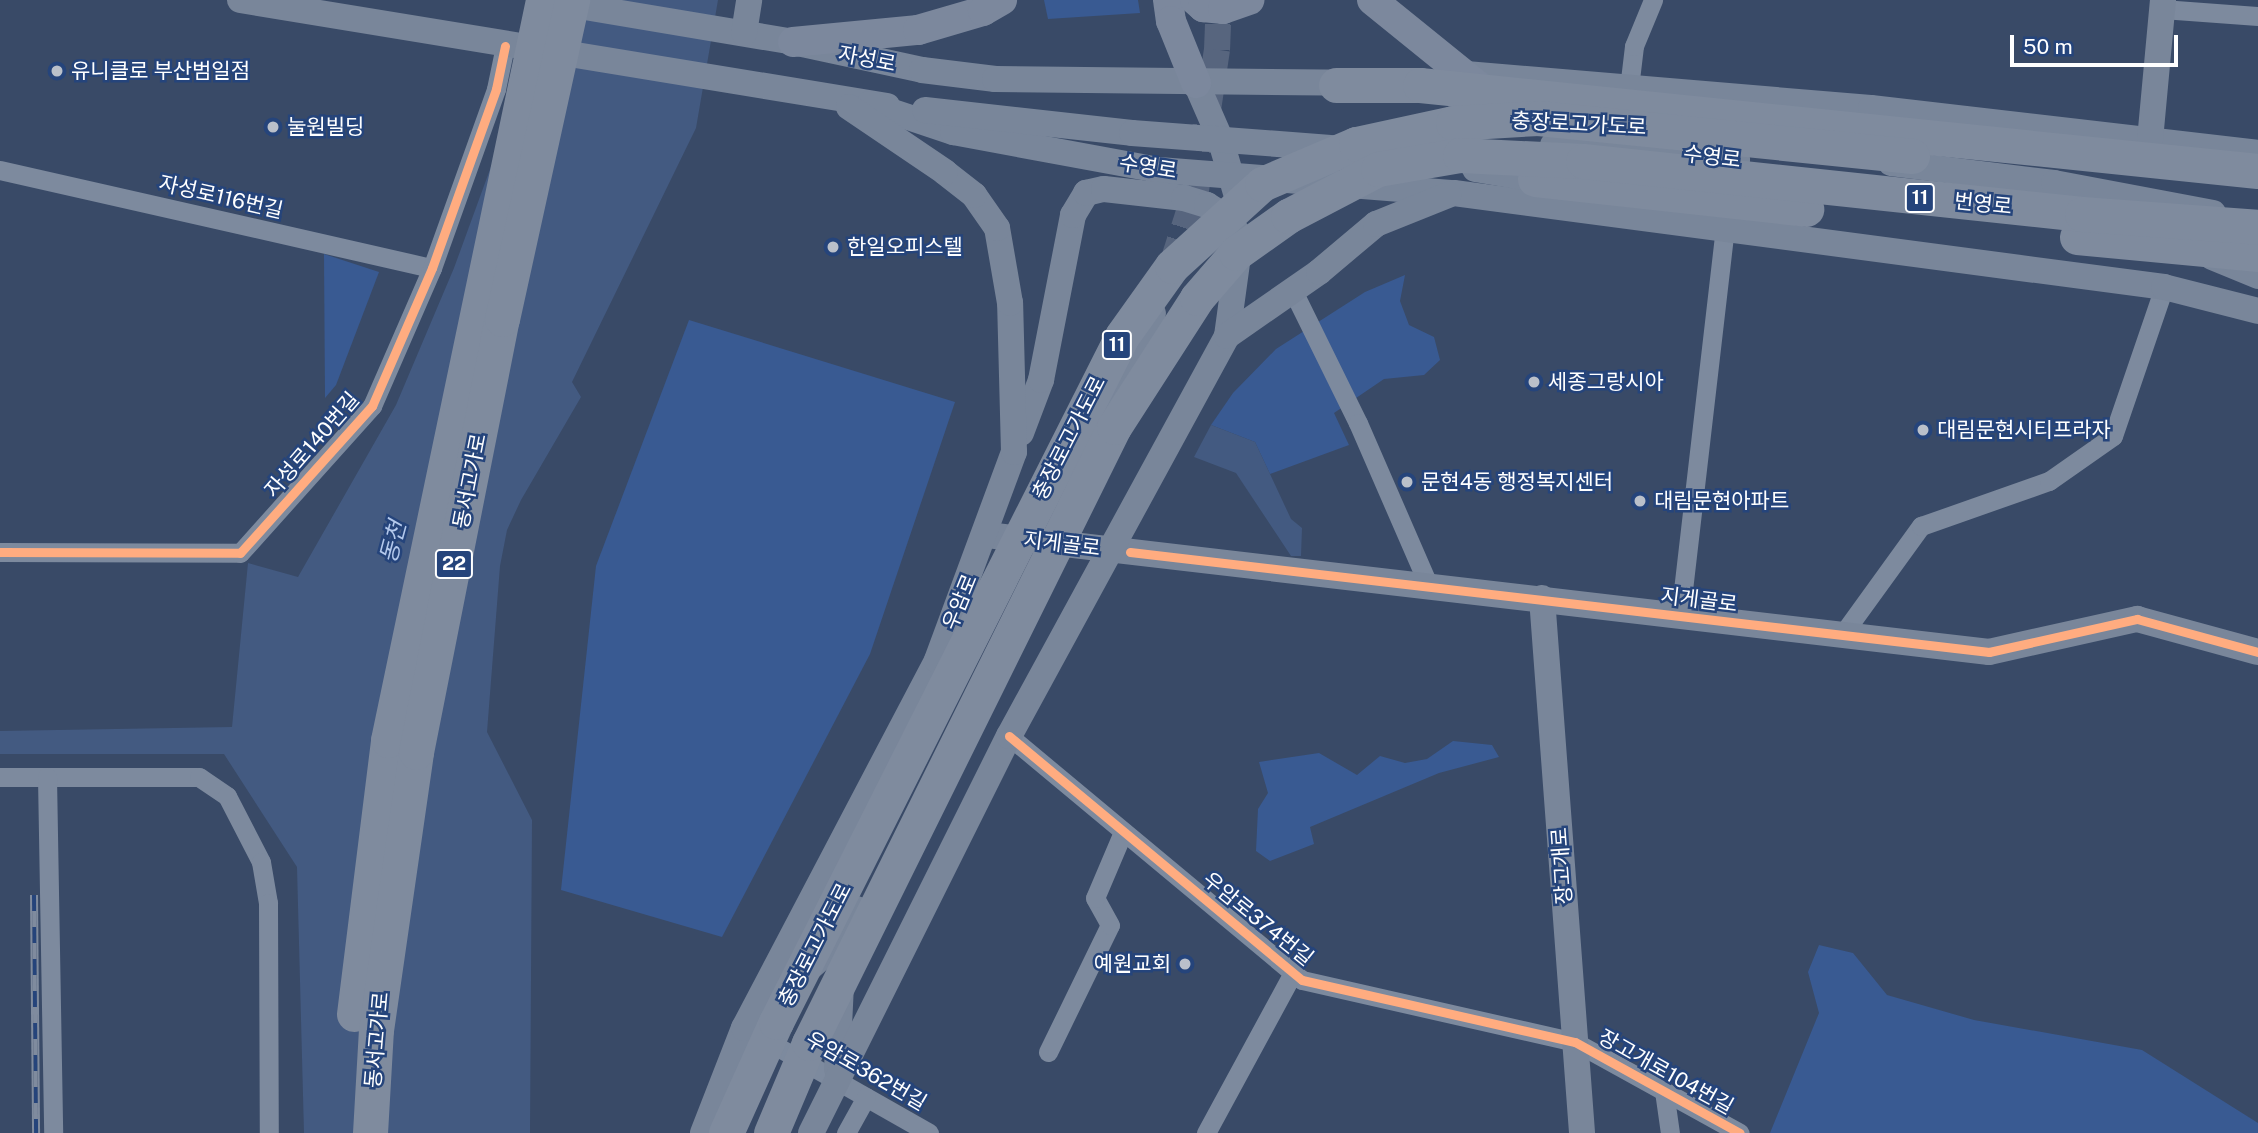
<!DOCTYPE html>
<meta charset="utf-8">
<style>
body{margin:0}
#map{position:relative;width:2258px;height:1133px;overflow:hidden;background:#394a67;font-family:"Public Sans","Noto Sans KR",sans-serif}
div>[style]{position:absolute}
.green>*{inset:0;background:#395a92}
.water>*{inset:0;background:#435a81}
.secondary-tunnel>*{height:26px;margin-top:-13px;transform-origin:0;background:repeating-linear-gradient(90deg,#57657e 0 26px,transparent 0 39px)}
.street>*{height:19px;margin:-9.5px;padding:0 9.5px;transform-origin:9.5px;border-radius:9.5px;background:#7d8a9e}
.secondary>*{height:26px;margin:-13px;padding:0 13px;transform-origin:13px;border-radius:13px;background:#79869a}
.primary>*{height:30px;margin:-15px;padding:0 15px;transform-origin:15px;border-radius:15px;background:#7c889d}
.highway>*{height:35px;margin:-17.5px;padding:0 17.5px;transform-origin:17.5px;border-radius:17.5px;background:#7f8b9e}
.rail>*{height:8px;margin-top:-4px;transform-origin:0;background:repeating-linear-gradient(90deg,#25447b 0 16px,#7f8b9e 0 32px);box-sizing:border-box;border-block:2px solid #7f8b9e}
.highway-bridge>*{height:35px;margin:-17.5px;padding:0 17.5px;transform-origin:17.5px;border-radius:17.5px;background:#7f8b9e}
.cycleway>*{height:9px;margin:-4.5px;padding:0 4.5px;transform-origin:4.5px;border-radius:4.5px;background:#ffac80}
.dots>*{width:19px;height:19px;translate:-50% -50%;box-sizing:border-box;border:4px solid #25447b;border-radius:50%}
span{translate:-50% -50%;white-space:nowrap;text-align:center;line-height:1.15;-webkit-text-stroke:5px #25447b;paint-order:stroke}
.shield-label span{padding:2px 5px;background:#25447b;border:2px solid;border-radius:5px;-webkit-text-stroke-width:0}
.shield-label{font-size:19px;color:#fff;font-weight:700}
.street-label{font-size:21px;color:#fff}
.poi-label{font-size:21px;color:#fff}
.left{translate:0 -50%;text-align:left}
.right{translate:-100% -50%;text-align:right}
.water-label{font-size:23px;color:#b4c9ec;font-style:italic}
.scale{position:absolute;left:2010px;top:35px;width:168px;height:32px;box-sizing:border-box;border:4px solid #fff;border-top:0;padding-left:9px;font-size:21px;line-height:24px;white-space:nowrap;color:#fff;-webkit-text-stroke:5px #25447b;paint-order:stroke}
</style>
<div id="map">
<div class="green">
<div style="clip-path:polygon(1044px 0,1138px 0,1140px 13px,1048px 19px)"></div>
<div style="clip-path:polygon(324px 254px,379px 272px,336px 385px,325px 398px)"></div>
<div style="clip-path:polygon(1405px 275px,1400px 301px,1409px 325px,1434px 337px,1440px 360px,1424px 375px,1384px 379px,1334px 413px,1349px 445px,1270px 474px,1255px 442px,1211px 425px,1233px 393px,1276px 349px,1365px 292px)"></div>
<div style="clip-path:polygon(689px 320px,955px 402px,870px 654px,722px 937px,561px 890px,596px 566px)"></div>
<div style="clip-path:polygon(1453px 741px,1492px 745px,1499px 757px,1439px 773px,1310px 827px,1314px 844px,1270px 861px,1256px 851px,1258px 809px,1268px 793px,1259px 762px,1319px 753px,1357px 775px,1380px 756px,1405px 763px,1427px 759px)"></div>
<div style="clip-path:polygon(1819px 945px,1853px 953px,1887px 995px,1974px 1020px,2142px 1050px,2258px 1123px,2258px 1133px,1770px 1133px,1819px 1013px,1808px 972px)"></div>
</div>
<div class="water">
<div style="clip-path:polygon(545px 0,718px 0,696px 128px,572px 382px,581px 397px,521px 500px,507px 530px,500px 566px,487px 732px,532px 820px,530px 1133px,304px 1133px,297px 867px,224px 754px,0 754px,0 731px,232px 727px,248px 563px,298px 577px,396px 405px,454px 268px,524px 76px)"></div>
<div style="clip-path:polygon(1211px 425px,1255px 442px,1291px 519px,1302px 528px,1301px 556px,1291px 556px,1236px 473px,1194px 457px)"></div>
</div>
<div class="secondary-tunnel">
<div style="left:1172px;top:265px;width:79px;rotate:-72.3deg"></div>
<div style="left:1196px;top:190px;width:142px;rotate:-81.5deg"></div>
<div style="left:1217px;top:50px;width:50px;rotate:-87.7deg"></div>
</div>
<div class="street">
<div style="left:2162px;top:9px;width:96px;rotate:4.2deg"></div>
<div style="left:1629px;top:88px;width:42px;rotate:-83.2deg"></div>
<div style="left:1634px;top:46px;width:50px;rotate:-67.6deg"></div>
<div style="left:0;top:170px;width:443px;rotate:12.8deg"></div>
<div style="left:1293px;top:291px;width:147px;rotate:63.8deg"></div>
<div style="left:1358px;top:423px;width:178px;rotate:66.5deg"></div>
<div style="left:0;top:552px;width:240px;rotate:0.2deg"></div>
<div style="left:240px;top:553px;width:198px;rotate:-48.1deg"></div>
<div style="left:372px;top:406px;width:150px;rotate:-66.5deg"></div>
<div style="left:432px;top:268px;width:190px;rotate:-70.3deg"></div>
<div style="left:496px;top:89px;width:44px;rotate:-78.2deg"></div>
<div style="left:1680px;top:616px;width:391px;rotate:-83.4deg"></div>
<div style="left:1842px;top:635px;width:135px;rotate:-54.1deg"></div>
<div style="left:1921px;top:526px;width:136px;rotate:-19.4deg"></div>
<div style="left:2049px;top:481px;width:78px;rotate:-35.1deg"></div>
<div style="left:2113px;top:436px;width:157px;rotate:-71.1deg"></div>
<div style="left:1009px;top:736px;width:381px;rotate:39.8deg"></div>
<div style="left:1302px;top:980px;width:280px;rotate:12.8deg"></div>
<div style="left:1575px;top:1042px;width:188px;rotate:28.9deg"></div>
<div style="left:0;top:777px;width:199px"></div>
<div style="left:199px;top:777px;width:34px;rotate:34deg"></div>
<div style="left:227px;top:796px;width:74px;rotate:62.7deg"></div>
<div style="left:261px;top:862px;width:42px;rotate:80.3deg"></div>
<div style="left:268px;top:903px;width:230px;rotate:89.8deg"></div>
<div style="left:47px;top:777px;width:356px;rotate:89deg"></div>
<div style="left:762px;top:1038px;width:192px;rotate:29.6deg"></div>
<div style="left:1048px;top:1052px;width:141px;rotate:-64deg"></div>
<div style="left:1110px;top:925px;width:31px;rotate:-119deg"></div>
<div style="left:1095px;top:898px;width:72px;rotate:-67deg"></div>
<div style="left:1664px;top:1091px;width:42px;rotate:81.9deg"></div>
<div style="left:846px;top:1133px;width:41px;rotate:-60.9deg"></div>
<div style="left:1206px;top:1133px;width:182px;rotate:-61.5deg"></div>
</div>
<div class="secondary">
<div style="left:240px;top:0;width:656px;rotate:9.3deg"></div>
<div style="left:555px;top:2px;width:241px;rotate:9.5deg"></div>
<div style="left:793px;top:42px;width:132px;rotate:12.2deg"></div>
<div style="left:922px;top:70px;width:74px;rotate:7deg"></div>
<div style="left:995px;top:79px;width:358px;rotate:0.6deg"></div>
<div style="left:744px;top:33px;width:33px;rotate:-81deg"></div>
<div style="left:1454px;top:73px;width:418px;rotate:4.8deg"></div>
<div style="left:1871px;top:108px;width:390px;rotate:6.6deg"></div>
<div style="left:1196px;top:83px;width:60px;rotate:66.4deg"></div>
<div style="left:1220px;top:138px;width:57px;rotate:73.8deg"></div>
<div style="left:869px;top:104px;width:89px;rotate:18.4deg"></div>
<div style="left:953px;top:132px;width:209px;rotate:10.5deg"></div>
<div style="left:1159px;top:170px;width:296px;rotate:4.5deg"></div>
<div style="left:1454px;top:193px;width:716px;rotate:7.54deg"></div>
<div style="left:2164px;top:287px;width:97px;rotate:14.3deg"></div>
<div style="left:925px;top:110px;width:208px;rotate:6.3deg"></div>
<div style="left:1132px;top:133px;width:212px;rotate:4.3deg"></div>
<div style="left:2150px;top:140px;width:141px;rotate:-84.7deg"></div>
<div style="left:1553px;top:145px;width:48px;rotate:-1.2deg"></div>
<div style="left:1601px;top:144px;width:137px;rotate:6.7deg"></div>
<div style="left:1891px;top:163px;width:164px;rotate:7deg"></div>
<div style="left:2054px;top:183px;width:162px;rotate:10.7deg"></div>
<div style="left:1475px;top:169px;width:61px;rotate:9.5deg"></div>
<div style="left:2212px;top:257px;width:50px;rotate:22.4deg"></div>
<div style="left:1227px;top:336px;width:89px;rotate:-82.2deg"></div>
<div style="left:1021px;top:433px;width:57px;rotate:-69.3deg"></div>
<div style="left:1041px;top:380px;width:168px;rotate:-79deg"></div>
<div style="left:1073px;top:215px;width:26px;rotate:-59deg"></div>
<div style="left:1086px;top:193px;width:18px;rotate:-13deg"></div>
<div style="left:1104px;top:189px;width:81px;rotate:6.4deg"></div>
<div style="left:1184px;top:198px;width:24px;rotate:17deg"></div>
<div style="left:1207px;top:205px;width:25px;rotate:32deg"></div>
<div style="left:1228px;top:218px;width:15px;rotate:58deg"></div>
<div style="left:1092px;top:436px;width:137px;rotate:-63.6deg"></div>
<div style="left:987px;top:535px;width:1009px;rotate:6.66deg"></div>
<div style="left:1989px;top:652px;width:152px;rotate:-12.6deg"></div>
<div style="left:2137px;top:619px;width:125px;rotate:15.3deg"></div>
<div style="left:1542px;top:598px;width:536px;rotate:85.72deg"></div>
<div style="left:807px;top:970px;width:48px;rotate:-41.6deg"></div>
<div style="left:843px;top:938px;width:32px;rotate:-64deg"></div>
<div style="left:837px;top:1069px;width:84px;rotate:-87.3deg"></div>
<div style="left:703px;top:1133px;width:113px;rotate:-68.7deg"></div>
<div style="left:744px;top:1028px;width:416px;rotate:-62.3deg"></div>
<div style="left:937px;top:660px;width:222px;rotate:-69.7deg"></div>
<div style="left:1014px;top:452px;width:149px;rotate:-91.5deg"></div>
<div style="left:1010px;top:303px;width:76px;rotate:-99.8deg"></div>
<div style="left:997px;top:228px;width:40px;rotate:-124.9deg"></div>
<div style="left:974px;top:195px;width:37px;rotate:-142deg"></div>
<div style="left:945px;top:172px;width:116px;rotate:-145.9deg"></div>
<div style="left:811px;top:1133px;width:444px;rotate:-63.5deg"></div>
<div style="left:1009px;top:736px;width:456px;rotate:-61.4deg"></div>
<div style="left:1227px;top:336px;width:112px;rotate:-34.8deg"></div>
<div style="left:1319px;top:272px;width:75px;rotate:-40.1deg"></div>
<div style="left:1376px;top:224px;width:78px;rotate:-21.9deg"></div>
</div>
<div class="primary">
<div style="left:1168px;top:0;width:21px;rotate:82deg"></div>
<div style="left:1171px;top:21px;width:67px;rotate:68deg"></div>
<div style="left:1195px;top:0;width:11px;rotate:41deg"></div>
<div style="left:1203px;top:7px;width:20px;rotate:6deg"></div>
<div style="left:1223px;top:9px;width:28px;rotate:-19deg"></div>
<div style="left:1372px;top:0;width:149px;rotate:39deg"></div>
<div style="left:793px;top:42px;width:126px;rotate:-5.5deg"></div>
<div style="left:918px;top:30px;width:68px;rotate:-16.3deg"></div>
<div style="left:983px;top:11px;width:22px;rotate:-30deg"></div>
</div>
<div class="highway">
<div style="left:1336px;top:85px;width:84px"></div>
<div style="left:1420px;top:85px;width:842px;rotate:5.86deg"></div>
<div style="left:1535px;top:179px;width:273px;rotate:6.3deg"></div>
</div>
<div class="rail">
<div style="left:34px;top:895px;width:238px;rotate:89.5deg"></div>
</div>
<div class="highway-bridge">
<div style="left:2077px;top:237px;width:182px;rotate:5.4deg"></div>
<div style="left:354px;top:1014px;width:276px;rotate:-82.9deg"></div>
<div style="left:388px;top:740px;width:756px;rotate:-78.17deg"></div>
<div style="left:370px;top:1133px;width:103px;rotate:-86.7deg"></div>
<div style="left:376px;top:1030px;width:281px;rotate:-81.8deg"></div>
<div style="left:416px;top:752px;width:441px;rotate:-78.8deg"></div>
<div style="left:502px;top:319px;width:327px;rotate:-77.6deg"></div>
<div style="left:726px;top:1133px;width:122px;rotate:-65.8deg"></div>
<div style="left:776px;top:1022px;width:768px;rotate:-63.23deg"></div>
<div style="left:1122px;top:336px;width:86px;rotate:-54.5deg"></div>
<div style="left:1172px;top:266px;width:122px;rotate:-42.3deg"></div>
<div style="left:1262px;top:184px;width:102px;rotate:-23.1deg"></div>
<div style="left:1356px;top:144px;width:99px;rotate:-12.2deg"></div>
<div style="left:1453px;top:123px;width:85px;rotate:-3.4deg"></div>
<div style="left:1538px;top:118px;width:376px;rotate:5.8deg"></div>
<div style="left:771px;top:1133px;width:98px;rotate:-67.1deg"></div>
<div style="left:809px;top:1043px;width:687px;rotate:-63.66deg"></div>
<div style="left:1114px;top:427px;width:153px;rotate:-57.2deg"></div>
<div style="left:1197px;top:298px;width:60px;rotate:-49.1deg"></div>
<div style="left:1236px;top:253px;width:64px;rotate:-35.4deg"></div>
<div style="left:1288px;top:216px;width:102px;rotate:-27.6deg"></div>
<div style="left:1378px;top:169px;width:83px;rotate:-9.7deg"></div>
<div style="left:1460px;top:155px;width:123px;rotate:2.8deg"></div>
<div style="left:1583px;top:161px;width:502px;rotate:6.06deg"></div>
<div style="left:2082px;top:214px;width:176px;rotate:4.2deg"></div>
</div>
<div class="cycleway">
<div style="left:0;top:552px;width:240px;rotate:0.2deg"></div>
<div style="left:240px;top:553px;width:198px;rotate:-48.1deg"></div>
<div style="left:372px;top:406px;width:150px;rotate:-66.5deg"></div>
<div style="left:432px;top:268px;width:190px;rotate:-70.3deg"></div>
<div style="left:496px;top:89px;width:44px;rotate:-78.2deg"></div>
<div style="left:1130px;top:552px;width:865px;rotate:6.64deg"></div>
<div style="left:1989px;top:652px;width:152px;rotate:-12.6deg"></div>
<div style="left:2137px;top:619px;width:125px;rotate:15.3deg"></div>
<div style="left:1009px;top:736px;width:381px;rotate:39.8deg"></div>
<div style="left:1302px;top:980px;width:280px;rotate:12.8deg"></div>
<div style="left:1575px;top:1042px;width:188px;rotate:28.9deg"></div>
</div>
<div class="dots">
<div style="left:57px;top:71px;background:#bac0ca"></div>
<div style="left:273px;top:127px;background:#bac0ca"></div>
<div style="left:833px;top:247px;background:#bac0ca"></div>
<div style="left:1534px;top:382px;background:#bac0ca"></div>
<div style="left:1923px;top:430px;background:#bac0ca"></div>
<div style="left:1407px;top:482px;background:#bac0ca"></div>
<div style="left:1640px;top:501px;background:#bac0ca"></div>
<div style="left:1185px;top:964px;background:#bac0ca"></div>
</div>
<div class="shield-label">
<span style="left:1920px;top:198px">11</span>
<span style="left:1117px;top:345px">11</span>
<span style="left:454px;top:564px">22</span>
</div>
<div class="street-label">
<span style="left:867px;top:59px;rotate:11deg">자성로</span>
<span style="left:1579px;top:124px;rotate:3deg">충장로고가도로</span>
<span style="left:1712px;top:157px;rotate:7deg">수영로</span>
<span style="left:1148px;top:167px;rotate:9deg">수영로</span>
<span style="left:221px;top:197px;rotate:13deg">자성로116번길</span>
<span style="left:1983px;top:204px;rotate:6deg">번영로</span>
<span style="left:1069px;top:438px;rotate:-63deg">충장로고가도로</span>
<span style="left:312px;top:445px;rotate:-49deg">자성로140번길</span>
<span style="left:470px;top:481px;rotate:-79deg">동서고가로</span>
<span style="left:1062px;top:544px;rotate:7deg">지게골로</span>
<span style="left:1699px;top:600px;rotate:7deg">지게골로</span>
<span style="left:960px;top:602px;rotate:-68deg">우암로</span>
<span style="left:1562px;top:866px;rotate:-94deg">장고개로</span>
<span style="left:1258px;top:919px;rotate:39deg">우암로374번길</span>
<span style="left:815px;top:945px;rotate:-63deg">충장로고가도로</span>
<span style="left:377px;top:1040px;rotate:-85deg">동서고가로</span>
<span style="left:866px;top:1071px;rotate:30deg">우암로362번길</span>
<span style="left:1666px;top:1072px;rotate:29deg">장고개로104번길</span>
</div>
<div class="poi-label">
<span class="left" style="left:71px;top:71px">유니클로 부산범일점</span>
<span class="left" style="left:287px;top:127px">눌원빌딩</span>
<span class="left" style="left:847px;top:247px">한일오피스텔</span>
<span class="left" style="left:1548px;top:382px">세종그랑시아</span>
<span class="left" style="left:1937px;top:430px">대림문현시티프라자</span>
<span class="left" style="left:1421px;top:482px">문현4동 행정복지센터</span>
<span class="left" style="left:1654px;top:501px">대림문현아파트</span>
<span class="right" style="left:1171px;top:964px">예원교회</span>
</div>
<div class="water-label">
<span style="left:393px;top:542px;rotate:-75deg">동천</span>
</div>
<div class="scale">50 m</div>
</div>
